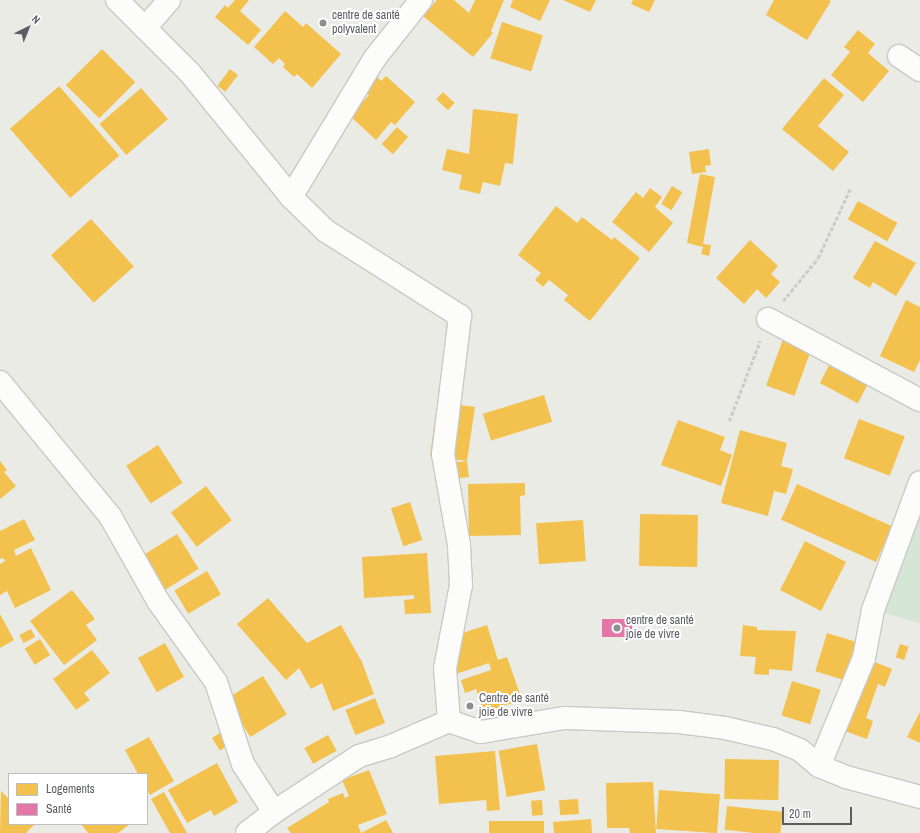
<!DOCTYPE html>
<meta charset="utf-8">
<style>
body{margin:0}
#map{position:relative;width:920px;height:833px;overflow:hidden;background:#ebebe6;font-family:"Archivo Narrow",sans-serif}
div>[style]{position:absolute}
.green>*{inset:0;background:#d5e6d7}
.homes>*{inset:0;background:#f2c14e;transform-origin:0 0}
.health>*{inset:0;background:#e377a8;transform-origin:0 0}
.path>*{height:2.5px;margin-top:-1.25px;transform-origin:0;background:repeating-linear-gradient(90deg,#c8ccca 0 4px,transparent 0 6px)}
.roads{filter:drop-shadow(1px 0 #c8c9c8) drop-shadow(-1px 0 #c8c9c8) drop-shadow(0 1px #c8c9c8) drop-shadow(0 -1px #c8c9c8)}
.minor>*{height:22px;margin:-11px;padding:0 11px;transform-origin:11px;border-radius:11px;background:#fcfcfb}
.dots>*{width:11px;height:11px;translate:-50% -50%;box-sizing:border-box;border:2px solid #fff;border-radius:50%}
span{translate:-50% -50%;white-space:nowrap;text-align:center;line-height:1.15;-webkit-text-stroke:4px #fff;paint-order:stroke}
.poi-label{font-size:12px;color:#5c5d63}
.left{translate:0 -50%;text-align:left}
.legend{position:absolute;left:8px;top:773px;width:140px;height:52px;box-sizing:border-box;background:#fff;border:1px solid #bebec1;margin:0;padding:5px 7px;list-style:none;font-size:12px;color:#5c5d63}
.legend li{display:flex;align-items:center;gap:8px;height:20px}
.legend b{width:20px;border:1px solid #bebec1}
.north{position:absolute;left:8px;top:8px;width:40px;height:40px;-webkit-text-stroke:3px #fff;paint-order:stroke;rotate:43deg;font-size:11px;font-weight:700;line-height:16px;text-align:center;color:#5c5d63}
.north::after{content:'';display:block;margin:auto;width:14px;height:18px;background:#5c5d63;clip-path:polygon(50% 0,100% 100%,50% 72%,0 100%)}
.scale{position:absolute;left:782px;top:807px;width:70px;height:18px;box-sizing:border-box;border:2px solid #5c5d63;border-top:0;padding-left:5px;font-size:12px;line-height:14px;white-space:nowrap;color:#5c5d63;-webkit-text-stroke:3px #fff;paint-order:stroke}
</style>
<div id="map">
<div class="green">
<div style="clip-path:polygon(920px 482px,920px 623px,873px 610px)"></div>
</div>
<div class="homes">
<div style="clip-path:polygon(235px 0,249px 0,240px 11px,261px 30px,248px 45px,215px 17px,225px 5px,228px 8px)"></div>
<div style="clip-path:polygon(437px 0,454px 0,469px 13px,475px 0,504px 0,491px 31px,493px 33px,473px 57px,423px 16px)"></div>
<div style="clip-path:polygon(513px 0,550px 0,540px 21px,510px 7px)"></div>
<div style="clip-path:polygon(563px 0,596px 0,590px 12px)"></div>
<div style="clip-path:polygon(633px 0,655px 0,649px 12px,631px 4px)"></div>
<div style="clip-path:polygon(774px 0,829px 0,831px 1px,807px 40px,766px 15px)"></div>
<div style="clip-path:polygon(285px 11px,303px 27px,306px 23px,341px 54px,312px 88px,297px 74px,294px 77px,283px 67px,285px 64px,279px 58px,273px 64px,254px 47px)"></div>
<div style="left:502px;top:22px;width:43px;height:38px;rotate:18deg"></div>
<div style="clip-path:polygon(858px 30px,875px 44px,868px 53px,889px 71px,863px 102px,831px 75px,850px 52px,844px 47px)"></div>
<div style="left:102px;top:49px;width:47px;height:51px;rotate:45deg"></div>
<div style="left:230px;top:69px;width:10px;height:21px;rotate:37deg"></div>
<div style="clip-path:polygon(376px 75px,381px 81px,386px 76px,415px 102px,395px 125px,391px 122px,376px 140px,350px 116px,369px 95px,363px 90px)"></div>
<div style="clip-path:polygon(824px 78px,844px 95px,818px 126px,849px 152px,833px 171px,782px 129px)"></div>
<div style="left:59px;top:86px;width:92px;height:65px;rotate:49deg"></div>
<div style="left:141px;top:88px;width:41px;height:55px;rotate:49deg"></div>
<div style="left:443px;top:92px;width:16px;height:10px;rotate:43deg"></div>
<div style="clip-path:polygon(473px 109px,518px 114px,513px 164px,505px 163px,500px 186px,483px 182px,480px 194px,459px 189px,462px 175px,442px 170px,447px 149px,469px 154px)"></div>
<div style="left:397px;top:127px;width:15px;height:23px;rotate:42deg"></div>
<div style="clip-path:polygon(709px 149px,711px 165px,705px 166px,706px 172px,692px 174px,689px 152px)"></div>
<div style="clip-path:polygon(700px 174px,715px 177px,703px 244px,711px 245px,709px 256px,701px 254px,703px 247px,687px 243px)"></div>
<div style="left:672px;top:186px;width:12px;height:21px;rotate:31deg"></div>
<div style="clip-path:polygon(650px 188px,662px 197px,655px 207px,673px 223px,649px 252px,612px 222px,636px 192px,643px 198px)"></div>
<div style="left:858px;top:201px;width:45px;height:21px;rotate:29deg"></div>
<div style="clip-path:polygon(556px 206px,577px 223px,582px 217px,612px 240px,614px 237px,640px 258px,590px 321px,564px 300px,568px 295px,549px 280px,543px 287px,535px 280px,541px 273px,518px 255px)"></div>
<div style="left:91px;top:219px;width:64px;height:54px;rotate:48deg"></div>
<div style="clip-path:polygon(750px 240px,778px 266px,771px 274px,780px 282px,766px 298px,757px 289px,744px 304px,716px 278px)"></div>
<div style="clip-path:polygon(875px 241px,916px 263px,896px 296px,873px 282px,870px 288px,853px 278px)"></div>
<div style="clip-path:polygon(906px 300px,920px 307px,920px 360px,914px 372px,880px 356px)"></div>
<div style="left:786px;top:331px;width:30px;height:58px;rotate:20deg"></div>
<div style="left:832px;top:360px;width:43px;height:26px;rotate:28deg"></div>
<div style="left:544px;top:395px;width:28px;height:64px;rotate:73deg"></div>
<div style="clip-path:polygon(452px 404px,475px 407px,467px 461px,430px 456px,436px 411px,451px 414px)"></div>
<div style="left:859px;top:419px;width:49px;height:42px;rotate:21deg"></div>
<div style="clip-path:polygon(678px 420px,725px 437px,720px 450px,732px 455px,721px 486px,661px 465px)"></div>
<div style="clip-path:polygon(740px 430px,787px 443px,781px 466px,793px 469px,786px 494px,774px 491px,768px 516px,721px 503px)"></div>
<div style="left:158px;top:445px;width:45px;height:38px;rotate:57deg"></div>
<div style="clip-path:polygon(0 461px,7px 470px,4px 472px,16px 486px,0 499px)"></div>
<div style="left:467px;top:461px;width:16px;height:32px;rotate:83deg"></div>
<div style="clip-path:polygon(525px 483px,525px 495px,520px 496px,521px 535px,469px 536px,468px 484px)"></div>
<div style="left:797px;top:484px;width:104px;height:39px;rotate:24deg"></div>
<div style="left:206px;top:486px;width:43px;height:44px;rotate:53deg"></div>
<div style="left:410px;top:502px;width:40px;height:20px;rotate:72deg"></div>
<div style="left:640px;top:514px;width:58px;height:52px;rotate:1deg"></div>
<div style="clip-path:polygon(24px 519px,35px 540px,14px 550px,16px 556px,31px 548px,51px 590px,15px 608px,7px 591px,0 595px,0 564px,5px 561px,3px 558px,0 559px,0 531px)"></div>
<div style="left:583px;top:520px;width:41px;height:47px;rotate:86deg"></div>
<div style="left:177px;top:534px;width:41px;height:46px;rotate:58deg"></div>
<div style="left:805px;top:541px;width:46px;height:55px;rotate:27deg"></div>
<div style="clip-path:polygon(427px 553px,431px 613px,405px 614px,404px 600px,414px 599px,414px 595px,364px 598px,362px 557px)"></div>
<div style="left:207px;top:571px;width:27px;height:38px;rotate:59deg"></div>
<div style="clip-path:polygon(72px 590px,95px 619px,86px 625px,97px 640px,64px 665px,30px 621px)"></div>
<div style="clip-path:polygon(268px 598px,307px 643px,341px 625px,362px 662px,374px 694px,333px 711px,322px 683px,311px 689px,299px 668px,286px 680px,237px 624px)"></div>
<div style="clip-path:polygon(0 614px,14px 640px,0 648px)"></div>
<div style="clip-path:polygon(487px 625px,498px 660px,507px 657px,522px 700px,484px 712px,476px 689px,465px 693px,461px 680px,491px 670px,489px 663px,456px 674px,444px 639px)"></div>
<div style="clip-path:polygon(743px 625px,757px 627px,757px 630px,796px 631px,792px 671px,769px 669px,769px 675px,754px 674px,756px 657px,740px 656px)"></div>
<div style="left:31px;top:629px;width:9px;height:13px;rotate:63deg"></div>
<div style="left:827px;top:633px;width:30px;height:40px;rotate:17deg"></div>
<div style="left:40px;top:639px;width:19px;height:18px;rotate:58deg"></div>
<div style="left:165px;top:643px;width:39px;height:31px;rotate:61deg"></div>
<div style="left:900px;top:644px;width:9px;height:14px;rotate:18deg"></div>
<div style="clip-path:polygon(92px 650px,110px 673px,84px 693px,90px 700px,76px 710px,53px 679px)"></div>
<div style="clip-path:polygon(870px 660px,892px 669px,885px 687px,878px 684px,866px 718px,873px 721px,867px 739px,845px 731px)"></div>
<div style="left:263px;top:676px;width:45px;height:43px;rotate:58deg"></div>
<div style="left:792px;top:681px;width:30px;height:36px;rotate:17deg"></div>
<div style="left:375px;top:698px;width:27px;height:32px;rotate:68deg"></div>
<div style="clip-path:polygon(920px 712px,920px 743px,907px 737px)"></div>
<div style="left:223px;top:731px;width:15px;height:13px;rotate:58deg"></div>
<div style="left:328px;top:735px;width:18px;height:27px;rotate:61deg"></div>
<div style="clip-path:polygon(149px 737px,174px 781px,150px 795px,147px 790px,147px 774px,138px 774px,125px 750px)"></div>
<div style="left:537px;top:744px;width:47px;height:39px;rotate:80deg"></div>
<div style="clip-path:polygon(495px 751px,500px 810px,487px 811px,486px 800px,439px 804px,435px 756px)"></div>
<div style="left:725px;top:759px;width:54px;height:40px;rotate:1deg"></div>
<div style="clip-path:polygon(217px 763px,238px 802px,214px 816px,211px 810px,187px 823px,168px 790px)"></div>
<div style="clip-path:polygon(369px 770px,387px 814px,358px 825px,361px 833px,291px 833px,287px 828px,329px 802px,328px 799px,343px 793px,345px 798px,349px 796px,342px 780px)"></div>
<div style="clip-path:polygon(653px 782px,656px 833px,630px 833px,629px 828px,607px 828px,606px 783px)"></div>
<div style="left:659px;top:790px;width:61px;height:39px;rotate:4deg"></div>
<div style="clip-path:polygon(1px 791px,9px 799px,9px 824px,35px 824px,26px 833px,0 833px)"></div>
<div style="clip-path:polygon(164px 792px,187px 833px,170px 833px,151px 799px)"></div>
<div style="left:578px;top:799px;width:15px;height:19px;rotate:86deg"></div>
<div style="left:542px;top:800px;width:15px;height:11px;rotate:86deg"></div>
<div style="left:727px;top:806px;width:56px;height:24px;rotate:6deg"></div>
<div style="clip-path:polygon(591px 819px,592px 833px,554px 833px,553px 822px)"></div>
<div style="clip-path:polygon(386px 820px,393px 833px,361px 833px)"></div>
<div style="left:489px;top:821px;width:55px;height:12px"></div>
<div style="clip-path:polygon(81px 824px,130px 824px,118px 833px,88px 833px)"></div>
</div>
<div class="health">
<div style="left:602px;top:619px;width:30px;height:18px"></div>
</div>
<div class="path">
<div style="left:783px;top:301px;width:55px;rotate:-50.9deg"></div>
<div style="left:818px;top:258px;width:78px;rotate:-65.1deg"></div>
<div style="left:729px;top:421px;width:86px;rotate:-68.8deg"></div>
</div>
<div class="roads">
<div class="minor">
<div style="left:117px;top:0;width:103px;rotate:45deg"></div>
<div style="left:190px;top:73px;width:160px;rotate:50.8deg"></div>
<div style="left:291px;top:197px;width:49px;rotate:44.2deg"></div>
<div style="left:326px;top:231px;width:159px;rotate:32.4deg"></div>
<div style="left:460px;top:316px;width:139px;rotate:97deg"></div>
<div style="left:443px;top:454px;width:92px;rotate:80deg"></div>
<div style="left:459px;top:545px;width:40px;rotate:87.1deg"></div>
<div style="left:461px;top:585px;width:85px;rotate:100.9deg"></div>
<div style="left:445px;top:668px;width:53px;rotate:85.7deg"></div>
<div style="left:145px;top:28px;width:37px;rotate:-49deg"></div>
<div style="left:899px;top:56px;width:25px;rotate:34deg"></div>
<div style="left:291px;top:197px;width:162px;rotate:-58.9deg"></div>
<div style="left:375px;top:58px;width:74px;rotate:-51.6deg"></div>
<div style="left:768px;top:319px;width:172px;rotate:28.1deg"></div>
<div style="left:0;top:382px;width:173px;rotate:50.6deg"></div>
<div style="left:110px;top:516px;width:98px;rotate:60.5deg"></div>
<div style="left:158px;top:601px;width:100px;rotate:54.4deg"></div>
<div style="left:216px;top:682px;width:86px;rotate:71.8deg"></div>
<div style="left:243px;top:764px;width:57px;rotate:57.1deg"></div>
<div style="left:819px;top:766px;width:117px;rotate:-67.4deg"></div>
<div style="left:864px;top:658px;width:49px;rotate:-79.4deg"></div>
<div style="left:873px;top:610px;width:136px;rotate:-69.8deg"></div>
<div style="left:247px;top:833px;width:34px;rotate:-38deg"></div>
<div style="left:274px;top:812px;width:102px;rotate:-33.4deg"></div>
<div style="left:359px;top:756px;width:34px;rotate:-17deg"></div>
<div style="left:391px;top:746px;width:63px;rotate:-23.3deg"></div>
<div style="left:449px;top:721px;width:34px;rotate:19deg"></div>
<div style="left:481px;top:732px;width:85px;rotate:-9.5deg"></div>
<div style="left:565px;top:718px;width:114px;rotate:2deg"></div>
<div style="left:679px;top:722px;width:46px;rotate:7.4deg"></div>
<div style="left:725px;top:728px;width:49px;rotate:12.9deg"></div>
<div style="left:773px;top:739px;width:29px;rotate:22deg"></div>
<div style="left:800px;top:750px;width:25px;rotate:40deg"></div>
<div style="left:819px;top:766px;width:29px;rotate:22deg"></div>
<div style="left:846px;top:777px;width:77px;rotate:15.1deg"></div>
</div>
</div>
<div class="dots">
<div style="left:323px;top:23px;background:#8e8f91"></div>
<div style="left:617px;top:628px;background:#8e8f91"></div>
<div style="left:470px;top:706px;background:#8e8f91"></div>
</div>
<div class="poi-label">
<span class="left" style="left:332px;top:23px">centre de santé<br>polyvalent</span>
<span class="left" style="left:626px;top:628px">centre de santé<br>joie de vivre</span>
<span class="left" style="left:479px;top:706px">Centre de santé<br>joie de vivre</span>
</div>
<ul class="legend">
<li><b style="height:11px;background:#f2c14e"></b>Logements</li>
<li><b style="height:11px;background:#e377a8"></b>Santé</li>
</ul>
<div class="north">N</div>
<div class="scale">20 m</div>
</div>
